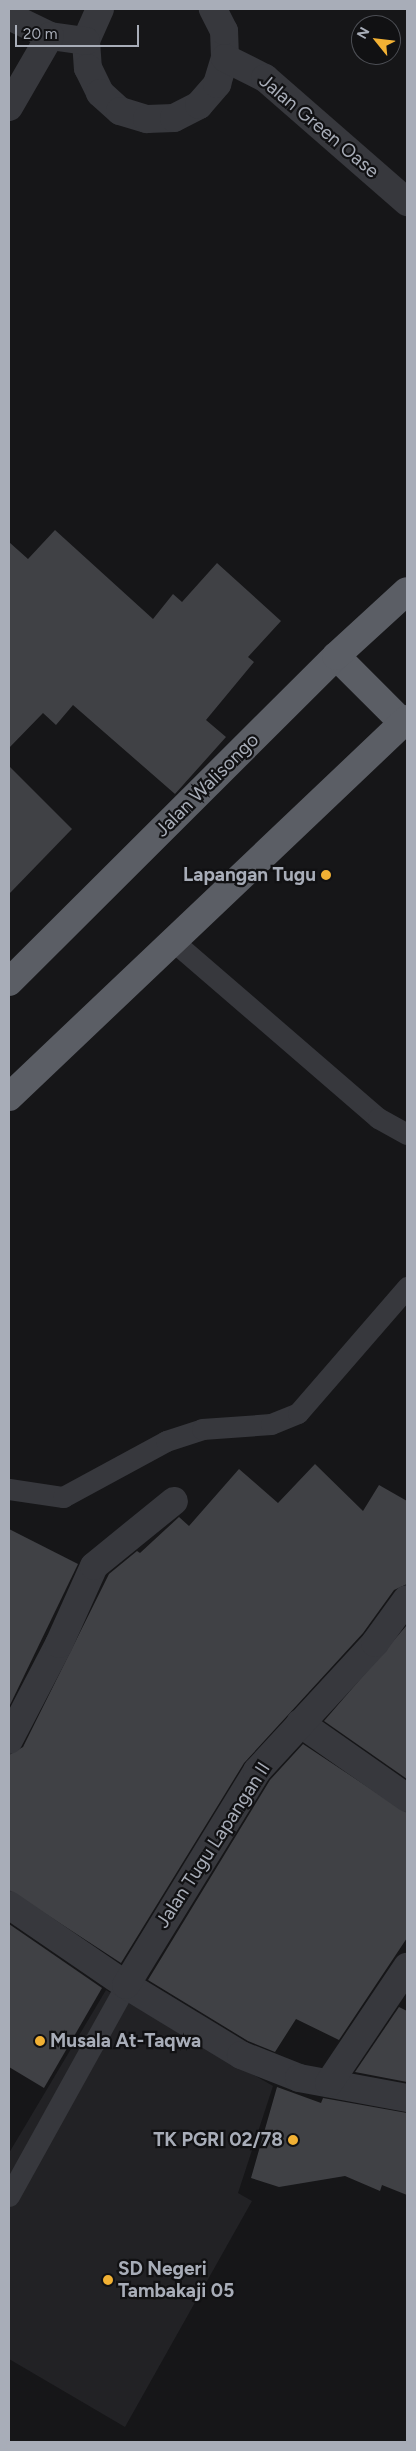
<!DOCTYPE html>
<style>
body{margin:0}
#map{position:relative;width:416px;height:2451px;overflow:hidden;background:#161618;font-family:Figtree,sans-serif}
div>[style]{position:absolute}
.built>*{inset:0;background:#222225}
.building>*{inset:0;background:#404145}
.service>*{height:21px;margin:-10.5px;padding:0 10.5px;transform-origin:10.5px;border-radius:10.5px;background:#37383d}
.minor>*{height:28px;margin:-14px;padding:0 14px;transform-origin:14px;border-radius:14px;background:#37383d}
.trunk>*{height:28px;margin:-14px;padding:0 14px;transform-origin:14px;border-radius:14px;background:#5b5e65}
.dots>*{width:14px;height:14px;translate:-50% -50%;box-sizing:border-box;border:2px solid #111113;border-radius:50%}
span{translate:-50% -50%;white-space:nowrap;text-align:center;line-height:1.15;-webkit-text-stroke:4.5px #111113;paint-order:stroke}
.street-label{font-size:19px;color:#a8adb8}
.poi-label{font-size:19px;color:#a8adb8;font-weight:700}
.right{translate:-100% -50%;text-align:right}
.left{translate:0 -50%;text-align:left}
.frame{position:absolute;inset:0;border:10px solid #a8adb8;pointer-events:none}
.north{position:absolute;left:351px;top:15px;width:50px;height:50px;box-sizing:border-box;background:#111113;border:1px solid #4d4f55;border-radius:50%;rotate:299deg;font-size:14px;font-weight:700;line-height:20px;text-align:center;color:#a8adb8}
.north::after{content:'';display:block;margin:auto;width:18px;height:22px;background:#f2b134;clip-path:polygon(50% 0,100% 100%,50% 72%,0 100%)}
.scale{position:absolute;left:15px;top:25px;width:124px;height:22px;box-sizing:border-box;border:2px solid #a8adb8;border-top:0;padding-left:6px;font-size:15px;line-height:18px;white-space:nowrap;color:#a8adb8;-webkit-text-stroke:4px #111113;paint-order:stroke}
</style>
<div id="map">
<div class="built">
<div style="clip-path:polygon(106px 1990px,273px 2086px,238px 2193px,252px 2201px,125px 2427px,9px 2359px,9px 2153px)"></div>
</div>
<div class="building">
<div style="clip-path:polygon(55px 530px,153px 619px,173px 594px,182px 602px,217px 563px,281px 621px,248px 657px,254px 662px,206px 720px,226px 737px,175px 794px,73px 705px,56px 725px,43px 713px,9px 748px,9px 542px,28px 559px)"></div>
<div style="clip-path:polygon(9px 766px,72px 829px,9px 894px)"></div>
<div style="clip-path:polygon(315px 1464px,363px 1511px,379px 1485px,407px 1501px,407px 1584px,394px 1590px,363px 1633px,244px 1763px,121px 1963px,9px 1890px,9px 1755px,23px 1747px,109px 1574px,137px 1551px,140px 1553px,179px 1517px,189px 1526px,239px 1469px,278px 1503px)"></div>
<div style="clip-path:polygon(9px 1529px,78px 1564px,9px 1707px)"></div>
<div style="clip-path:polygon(407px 1625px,407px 1779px,324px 1721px)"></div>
<div style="clip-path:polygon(303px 1744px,407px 1813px,407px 1938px,339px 2040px,296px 2019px,275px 2052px,248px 2041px,148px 1980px,270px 1780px)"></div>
<div style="clip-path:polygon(9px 1924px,102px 1988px,44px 2088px,9px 2067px)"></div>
<div style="clip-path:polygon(399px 2007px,407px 2011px,407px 2082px,355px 2072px)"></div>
<div style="clip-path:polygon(277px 2087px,321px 2103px,323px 2098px,407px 2113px,407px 2195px,382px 2185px,380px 2191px,345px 2176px,279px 2187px,251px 2178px)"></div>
</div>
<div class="service">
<div style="left:173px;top:941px;width:271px;rotate:40.8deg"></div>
<div style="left:378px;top:1118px;width:33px;rotate:29deg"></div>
<div style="left:9px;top:1489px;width:55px;rotate:8.4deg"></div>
<div style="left:63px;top:1497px;width:117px;rotate:-28.5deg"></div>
<div style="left:166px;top:1441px;width:38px;rotate:-18deg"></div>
<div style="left:202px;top:1429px;width:69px;rotate:-4.1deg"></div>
<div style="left:271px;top:1424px;width:29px;rotate:-22deg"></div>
<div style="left:298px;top:1413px;width:167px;rotate:-49.1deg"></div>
<div style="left:9px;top:2196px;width:241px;rotate:-61deg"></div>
</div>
<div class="minor">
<div style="left:100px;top:9px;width:35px;rotate:114deg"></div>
<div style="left:86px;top:41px;width:27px;rotate:86deg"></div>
<div style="left:88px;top:68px;width:28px;rotate:64deg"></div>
<div style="left:100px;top:93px;width:27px;rotate:42deg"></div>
<div style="left:120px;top:111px;width:28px;rotate:17deg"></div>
<div style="left:147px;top:119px;width:27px;rotate:-2deg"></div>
<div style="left:174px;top:118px;width:28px;rotate:-27deg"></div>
<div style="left:199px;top:105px;width:28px;rotate:-49deg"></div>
<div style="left:217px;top:84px;width:27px;rotate:-73deg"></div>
<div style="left:225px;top:58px;width:27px;rotate:-92deg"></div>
<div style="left:224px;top:31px;width:25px;rotate:-117deg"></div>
<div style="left:9px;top:16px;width:46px;rotate:26deg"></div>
<div style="left:50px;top:36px;width:36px;rotate:8deg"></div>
<div style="left:225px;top:58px;width:45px;rotate:26.6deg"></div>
<div style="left:265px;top:78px;width:189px;rotate:41.1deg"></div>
<div style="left:9px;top:107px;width:82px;rotate:-60deg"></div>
<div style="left:300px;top:1723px;width:131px;rotate:35deg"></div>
<div style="left:9px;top:1740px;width:108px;rotate:-62.5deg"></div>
<div style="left:59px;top:1644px;width:85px;rotate:-65.8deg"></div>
<div style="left:94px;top:1566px;width:103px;rotate:-39.1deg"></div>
<div style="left:9px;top:1905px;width:142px;rotate:34.4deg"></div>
<div style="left:126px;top:1985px;width:135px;rotate:31.3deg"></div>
<div style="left:241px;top:2055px;width:62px;rotate:21.6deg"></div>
<div style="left:299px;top:2078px;width:110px;rotate:10.5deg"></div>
<div style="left:126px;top:1985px;width:251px;rotate:-58.5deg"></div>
<div style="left:257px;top:1771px;width:174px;rotate:-47.3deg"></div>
<div style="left:375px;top:1643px;width:54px;rotate:-54deg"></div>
<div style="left:329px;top:2083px;width:140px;rotate:-56.1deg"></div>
</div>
<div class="trunk">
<div style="left:336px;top:656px;width:95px;rotate:45deg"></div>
<div style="left:9px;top:982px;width:462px;rotate:-44.9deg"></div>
<div style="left:336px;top:656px;width:96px;rotate:-42.5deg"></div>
<div style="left:9px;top:1097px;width:549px;rotate:-43.52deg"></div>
</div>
<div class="dots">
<div style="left:326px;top:875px;background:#f2b134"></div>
<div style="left:40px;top:2041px;background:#f2b134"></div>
<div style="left:293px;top:2140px;background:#f2b134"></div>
<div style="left:108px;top:2280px;background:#f2b134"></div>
</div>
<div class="street-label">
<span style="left:319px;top:126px;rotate:40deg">Jalan Green Oase</span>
<span style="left:207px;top:785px;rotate:-45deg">Jalan Walisongo</span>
<span style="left:213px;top:1845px;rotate:-57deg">Jalan Tugu Lapangan II</span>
</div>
<div class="poi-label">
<span class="right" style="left:316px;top:875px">Lapangan Tugu</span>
<span class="left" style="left:50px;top:2041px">Musala At-Taqwa</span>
<span class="right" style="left:283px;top:2140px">TK PGRI 02/78</span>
<span class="left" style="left:118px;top:2280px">SD Negeri<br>Tambakaji 05</span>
</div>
<div class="frame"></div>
<div class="north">N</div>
<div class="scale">20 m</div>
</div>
